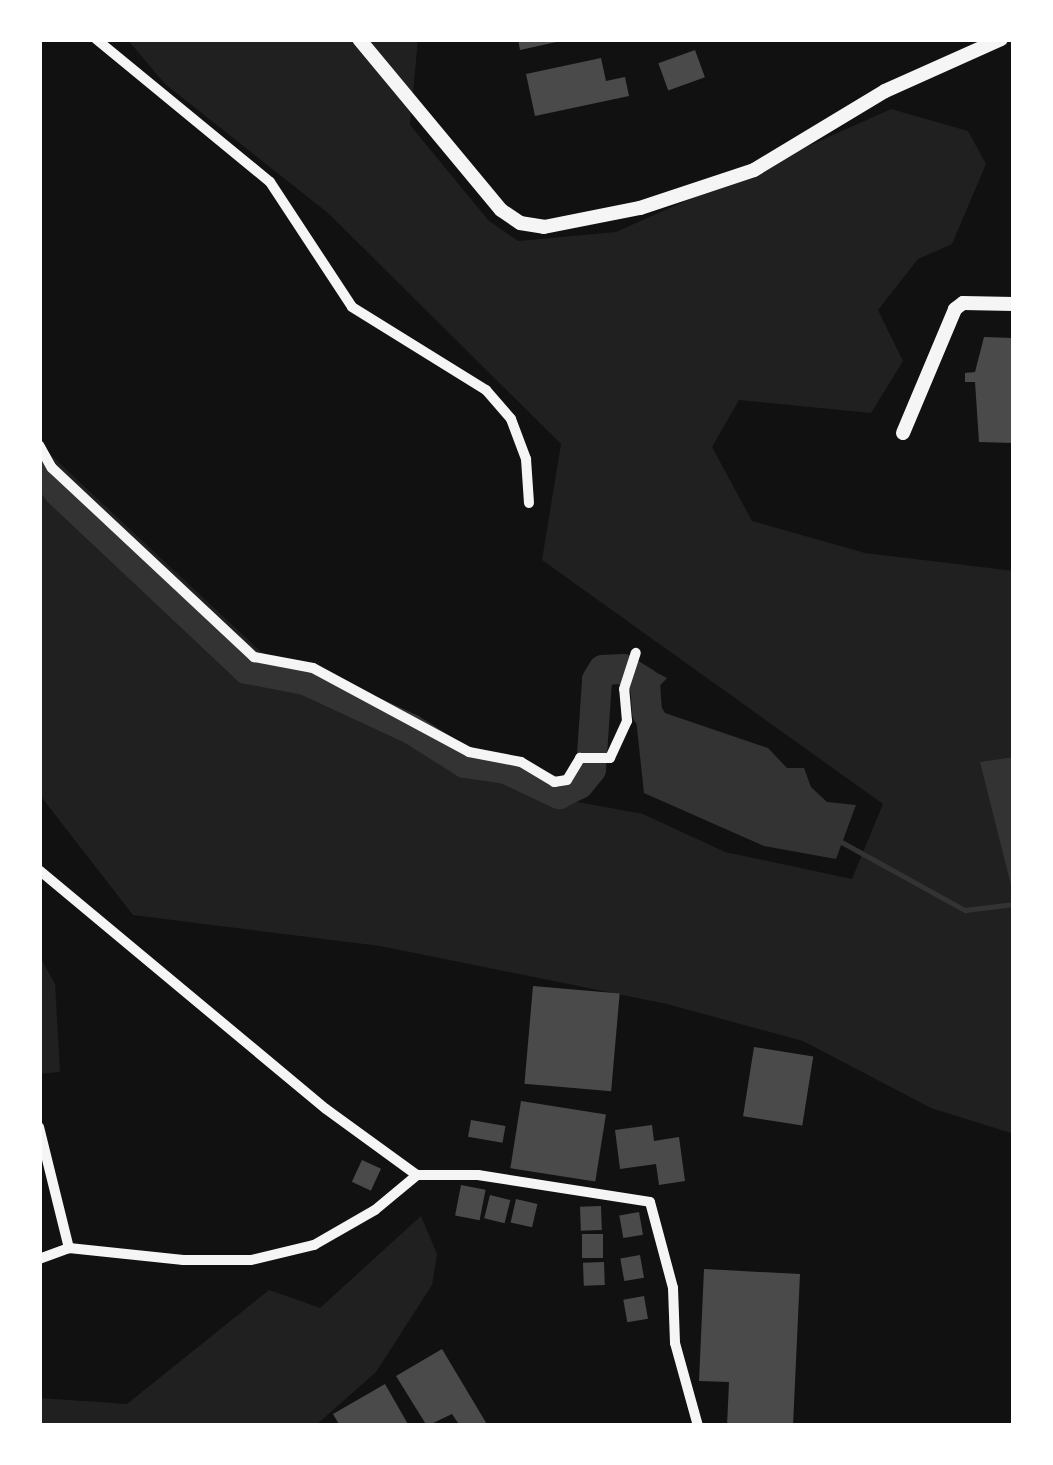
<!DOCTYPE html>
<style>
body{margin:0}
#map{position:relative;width:1053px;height:1465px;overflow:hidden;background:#111;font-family:Raleway,sans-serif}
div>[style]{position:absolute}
.green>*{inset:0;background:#202020}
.water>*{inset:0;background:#333}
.stream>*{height:4.5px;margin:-2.25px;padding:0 2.25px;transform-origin:2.25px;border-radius:2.25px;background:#333}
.river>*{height:30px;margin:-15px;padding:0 15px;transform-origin:15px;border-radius:15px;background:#333}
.building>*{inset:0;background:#4a4a4a;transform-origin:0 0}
.minor>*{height:10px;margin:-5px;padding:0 5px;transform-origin:5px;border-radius:5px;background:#f5f5f5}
.tertiary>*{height:14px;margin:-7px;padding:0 7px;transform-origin:7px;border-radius:7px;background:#f5f5f5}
span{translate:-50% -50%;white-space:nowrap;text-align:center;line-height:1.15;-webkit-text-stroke:9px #fff;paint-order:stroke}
.frame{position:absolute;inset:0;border:42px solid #fff;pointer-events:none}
</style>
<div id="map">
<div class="green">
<div style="clip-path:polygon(127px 39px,418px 39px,410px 125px,489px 221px,518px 241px,616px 232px,891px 109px,968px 131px,986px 164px,952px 244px,918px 259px,878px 310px,903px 361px,871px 413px,739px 400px,712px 447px,752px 521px,865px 553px,1014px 571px,1014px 1134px,931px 1108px,803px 1041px,667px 1004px,380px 946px,133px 915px,39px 794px,39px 444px,260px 651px,470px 763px,550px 797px,643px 814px,725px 852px,852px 879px,883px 804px,542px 560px,561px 444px,328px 213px,165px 84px)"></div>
<div style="clip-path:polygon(39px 955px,55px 984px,60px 1072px,39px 1074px)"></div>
<div style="clip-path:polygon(421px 1216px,437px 1254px,432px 1285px,376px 1372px,315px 1426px,39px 1426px,39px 1398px,127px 1404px,269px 1290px,320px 1308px)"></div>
</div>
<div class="water">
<div style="clip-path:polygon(640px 664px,667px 678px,653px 693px,665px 713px,768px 748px,787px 768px,804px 768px,811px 787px,827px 802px,856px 805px,836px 859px,764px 846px,644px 793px,633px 691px)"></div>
<div style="clip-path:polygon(1014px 757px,1014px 897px,980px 762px)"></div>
</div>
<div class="stream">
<div style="left:840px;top:841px;width:143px;rotate:28.9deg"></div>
<div style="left:965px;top:910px;width:49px;rotate:-7deg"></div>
</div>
<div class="river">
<div style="left:39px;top:467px;width:32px;rotate:51deg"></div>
<div style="left:59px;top:492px;width:258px;rotate:43.3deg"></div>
<div style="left:247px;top:669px;width:59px;rotate:10.7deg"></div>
<div style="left:305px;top:680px;width:117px;rotate:24.8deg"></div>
<div style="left:411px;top:729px;width:64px;rotate:32.2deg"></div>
<div style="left:465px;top:763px;width:41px;rotate:8.3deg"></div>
<div style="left:506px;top:769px;width:59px;rotate:25.3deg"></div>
<div style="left:559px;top:794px;width:22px;rotate:-27deg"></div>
<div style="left:579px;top:784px;width:19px;rotate:-51deg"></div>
<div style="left:591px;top:769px;width:89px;rotate:-86.1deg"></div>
<div style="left:597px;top:680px;width:12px;rotate:-59deg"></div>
<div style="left:603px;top:670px;width:20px;rotate:-3deg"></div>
<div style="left:623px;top:669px;width:26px;rotate:32deg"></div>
<div style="left:645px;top:683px;width:30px;rotate:86deg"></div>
</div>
<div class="building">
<div style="clip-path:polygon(518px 39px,561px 39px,561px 41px,520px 50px)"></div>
<div style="left:695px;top:50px;width:29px;height:39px;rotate:70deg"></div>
<div style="clip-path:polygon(601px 58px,606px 81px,625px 77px,629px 96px,535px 116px,526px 74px)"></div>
<div style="clip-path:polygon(984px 337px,1014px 338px,1014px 443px,979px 442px,975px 382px,965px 382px,965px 373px,975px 372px)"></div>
<div style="left:533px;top:986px;width:87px;height:98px;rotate:5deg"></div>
<div style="left:754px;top:1047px;width:60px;height:70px;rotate:9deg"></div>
<div style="left:521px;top:1101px;width:86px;height:68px;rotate:9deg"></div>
<div style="left:471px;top:1120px;width:35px;height:17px;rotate:10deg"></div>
<div style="clip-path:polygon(652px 1125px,654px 1141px,679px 1137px,685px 1181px,659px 1185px,656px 1164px,620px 1169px,615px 1130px)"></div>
<div style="left:362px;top:1160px;width:21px;height:24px;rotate:25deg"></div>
<div style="left:461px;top:1185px;width:25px;height:31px;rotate:11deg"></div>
<div style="left:490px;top:1195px;width:21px;height:24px;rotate:14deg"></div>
<div style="left:516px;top:1199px;width:22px;height:24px;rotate:13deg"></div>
<div style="left:601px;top:1206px;width:24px;height:21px;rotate:88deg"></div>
<div style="left:639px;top:1212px;width:23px;height:20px;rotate:80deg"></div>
<div style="left:603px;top:1234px;width:24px;height:21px;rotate:90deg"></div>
<div style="left:640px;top:1255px;width:23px;height:20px;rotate:80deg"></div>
<div style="left:604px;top:1262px;width:23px;height:21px;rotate:88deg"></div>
<div style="clip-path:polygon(704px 1269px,800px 1274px,793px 1426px,727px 1426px,729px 1382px,699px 1381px)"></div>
<div style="left:644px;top:1296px;width:23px;height:21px;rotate:80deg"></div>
<div style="clip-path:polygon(442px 1349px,488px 1426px,460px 1426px,452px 1414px,427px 1426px,396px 1376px)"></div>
<div style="clip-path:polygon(385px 1384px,409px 1426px,340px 1426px,333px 1414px)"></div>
</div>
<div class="minor">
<div style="left:96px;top:39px;width:225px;rotate:39.4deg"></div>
<div style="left:270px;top:182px;width:149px;rotate:56.7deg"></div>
<div style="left:352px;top:307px;width:158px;rotate:31.8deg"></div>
<div style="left:486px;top:390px;width:38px;rotate:49deg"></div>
<div style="left:511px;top:419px;width:43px;rotate:69.4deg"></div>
<div style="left:526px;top:459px;width:44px;rotate:86.1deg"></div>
<div style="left:39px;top:445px;width:26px;rotate:61deg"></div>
<div style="left:52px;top:468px;width:277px;rotate:43.1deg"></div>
<div style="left:254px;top:657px;width:60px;rotate:10.6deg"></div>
<div style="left:313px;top:668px;width:177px;rotate:28.3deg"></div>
<div style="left:469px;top:752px;width:53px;rotate:10.9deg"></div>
<div style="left:521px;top:762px;width:39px;rotate:31deg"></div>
<div style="left:554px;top:782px;width:13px;rotate:-9deg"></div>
<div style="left:567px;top:780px;width:26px;rotate:-59deg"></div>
<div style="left:580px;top:758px;width:30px"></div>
<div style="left:610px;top:758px;width:41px;rotate:-65.3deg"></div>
<div style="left:627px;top:721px;width:32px;rotate:-95deg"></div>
<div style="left:624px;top:689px;width:38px;rotate:-72deg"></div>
<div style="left:39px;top:870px;width:373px;rotate:39.8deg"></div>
<div style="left:326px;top:1109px;width:112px;rotate:36deg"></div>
<div style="left:39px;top:1127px;width:125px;rotate:76.1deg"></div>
<div style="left:69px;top:1248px;width:115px;rotate:6deg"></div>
<div style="left:183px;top:1260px;width:68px"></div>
<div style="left:251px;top:1260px;width:65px;rotate:-13.4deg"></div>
<div style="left:314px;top:1245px;width:70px;rotate:-29.8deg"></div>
<div style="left:375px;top:1210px;width:55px;rotate:-39.8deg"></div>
<div style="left:417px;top:1175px;width:61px"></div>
<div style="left:478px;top:1175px;width:174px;rotate:8.9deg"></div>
<div style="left:650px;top:1202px;width:89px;rotate:75deg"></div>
<div style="left:673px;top:1288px;width:55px;rotate:87.9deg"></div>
<div style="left:675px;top:1343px;width:86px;rotate:74.5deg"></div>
<div style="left:39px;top:1259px;width:32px;rotate:-20deg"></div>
</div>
<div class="tertiary">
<div style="left:359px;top:39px;width:222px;rotate:50.3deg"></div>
<div style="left:501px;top:210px;width:23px;rotate:34deg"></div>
<div style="left:520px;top:223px;width:24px;rotate:9deg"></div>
<div style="left:544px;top:227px;width:98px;rotate:-11.2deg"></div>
<div style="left:640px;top:208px;width:120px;rotate:-18.4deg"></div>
<div style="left:754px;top:170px;width:153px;rotate:-31.1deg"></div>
<div style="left:885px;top:91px;width:127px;rotate:-24.1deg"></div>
<div style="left:903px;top:433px;width:134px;rotate:-67.2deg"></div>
<div style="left:955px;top:309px;width:10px;rotate:-37deg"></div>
<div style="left:963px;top:303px;width:51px;rotate:1.1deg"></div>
</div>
<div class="frame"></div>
</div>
